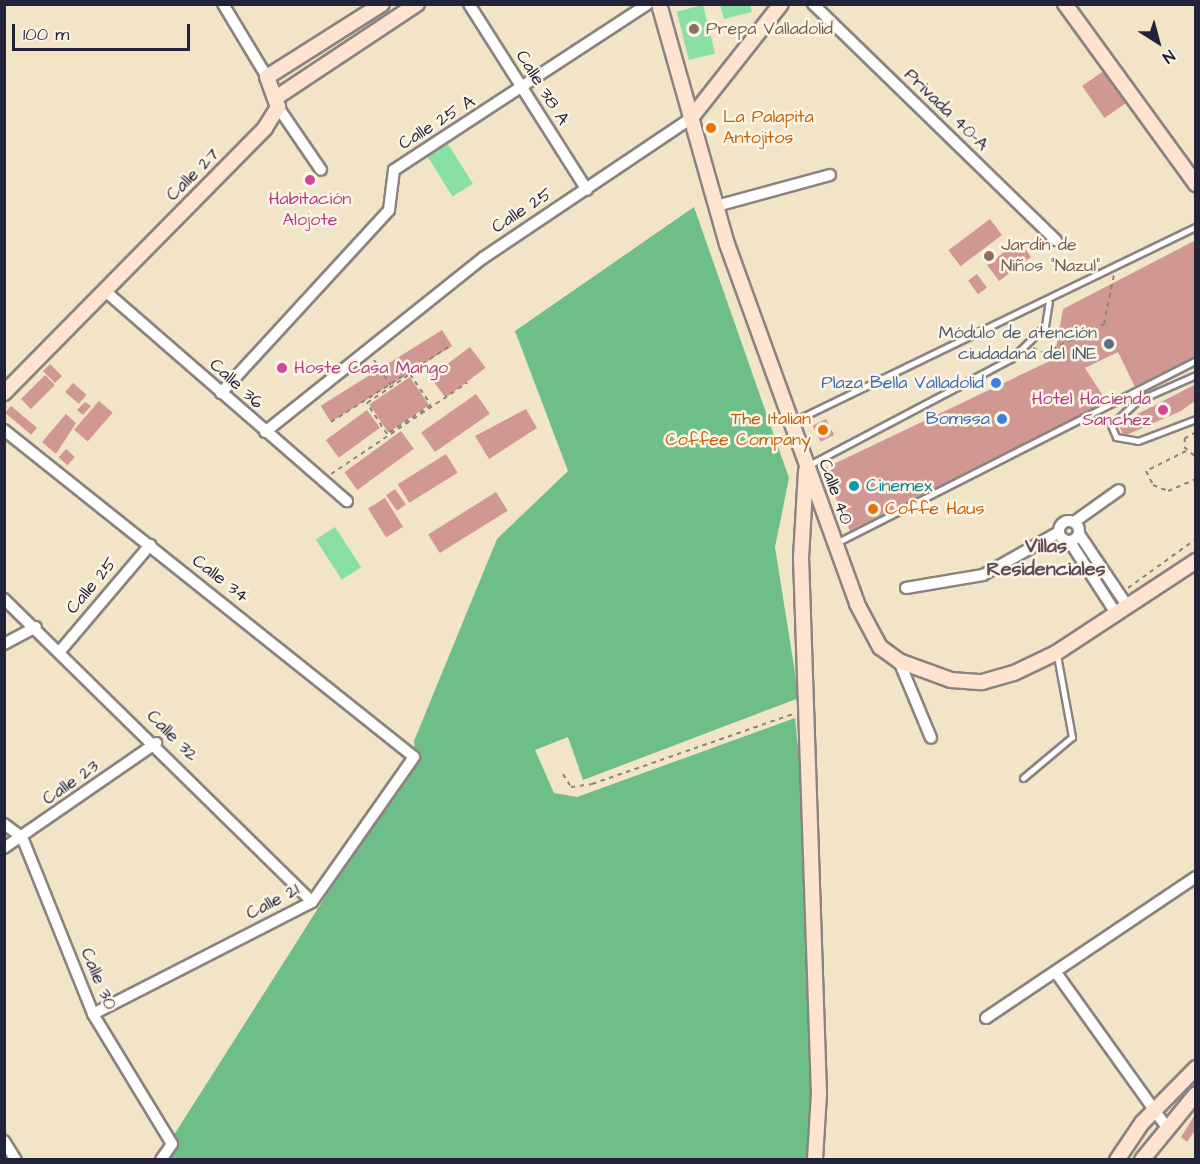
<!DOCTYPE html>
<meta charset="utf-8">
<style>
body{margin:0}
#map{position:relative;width:1200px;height:1164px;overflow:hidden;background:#f2e4c7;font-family:"Architects Daughter",sans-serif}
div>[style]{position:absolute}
.green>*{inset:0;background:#89e0a4;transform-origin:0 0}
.forest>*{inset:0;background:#6ebe8a}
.building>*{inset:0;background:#d19893;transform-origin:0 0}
.path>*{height:2px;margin-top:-1px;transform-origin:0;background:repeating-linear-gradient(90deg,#8a8381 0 4.5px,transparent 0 9px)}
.roads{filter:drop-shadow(2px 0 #8a8381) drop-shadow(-2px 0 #8a8381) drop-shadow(0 2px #8a8381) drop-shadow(0 -2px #8a8381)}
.lane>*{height:5px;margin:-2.5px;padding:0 2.5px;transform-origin:2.5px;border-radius:2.5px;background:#fff}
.street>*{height:10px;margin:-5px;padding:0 5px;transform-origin:5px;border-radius:5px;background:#fff}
.street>.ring{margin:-5px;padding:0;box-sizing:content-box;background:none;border:10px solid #fff;border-radius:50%}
.secondary>*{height:14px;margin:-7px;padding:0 7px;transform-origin:7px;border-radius:7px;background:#fee3d1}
.dots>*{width:16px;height:16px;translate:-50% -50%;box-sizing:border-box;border:3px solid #fcf5e5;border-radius:50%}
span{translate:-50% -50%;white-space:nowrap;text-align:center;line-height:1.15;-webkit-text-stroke:5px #fcf5e5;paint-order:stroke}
.education-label{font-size:18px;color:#785e54}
.left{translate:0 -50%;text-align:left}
.street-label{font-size:18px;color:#22223b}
.food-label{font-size:18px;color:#c56008}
.right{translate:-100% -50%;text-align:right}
.hotel-label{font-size:18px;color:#b23c85}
.service-label{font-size:18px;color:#4e5e75}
.shop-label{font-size:18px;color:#366cbe}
.culture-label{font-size:18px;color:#0d838f}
.neighbourhood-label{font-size:20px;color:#5f4b5a;font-weight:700}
.frame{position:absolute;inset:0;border:6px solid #22223b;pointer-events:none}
.north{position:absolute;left:1128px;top:12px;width:60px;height:60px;-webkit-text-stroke:4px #fcf5e5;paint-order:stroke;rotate:144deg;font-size:16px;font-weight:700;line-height:24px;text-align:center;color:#22223b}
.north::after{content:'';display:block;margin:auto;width:21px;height:27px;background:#22223b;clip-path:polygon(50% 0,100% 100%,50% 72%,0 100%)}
.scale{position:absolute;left:12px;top:24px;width:178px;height:27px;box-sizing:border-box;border:3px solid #22223b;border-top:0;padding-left:8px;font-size:18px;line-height:21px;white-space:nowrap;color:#22223b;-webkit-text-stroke:4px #fcf5e5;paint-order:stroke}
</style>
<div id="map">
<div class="green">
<div style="left:703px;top:5px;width:50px;height:27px;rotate:76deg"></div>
<div style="clip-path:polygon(720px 5px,750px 5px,752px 12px,724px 19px)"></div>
<div style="left:448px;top:144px;width:47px;height:24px;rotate:58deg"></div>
<div style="left:335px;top:527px;width:48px;height:23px;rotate:57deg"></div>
</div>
<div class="forest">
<div style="clip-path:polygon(694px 207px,789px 478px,775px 547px,799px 698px,583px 780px,568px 737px,535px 750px,554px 793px,577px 797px,795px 718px,806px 826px,811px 1144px,806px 1159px,158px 1160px,415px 756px,414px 741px,497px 539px,568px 471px,515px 331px)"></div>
</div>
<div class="building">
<div style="left:1105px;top:70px;width:39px;height:28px;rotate:55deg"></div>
<div style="left:990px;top:219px;width:20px;height:52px;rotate:53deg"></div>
<div style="clip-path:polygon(1196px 240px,1196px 356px,1135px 387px,1118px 352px,1085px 368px,1107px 402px,850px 531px,823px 469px,1054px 359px,1063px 309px)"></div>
<div style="left:1019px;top:241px;width:20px;height:40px;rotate:53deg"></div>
<div style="left:977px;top:274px;width:17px;height:11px;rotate:54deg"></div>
<div style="left:442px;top:330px;width:19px;height:143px;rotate:58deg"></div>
<div style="left:470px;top:347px;width:26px;height:50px;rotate:53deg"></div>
<div style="left:50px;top:364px;width:17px;height:10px;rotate:45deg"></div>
<div style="left:45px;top:375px;width:14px;height:34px;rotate:45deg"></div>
<div style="left:410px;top:377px;width:34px;height:49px;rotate:56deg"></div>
<div style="left:73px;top:383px;width:18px;height:12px;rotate:41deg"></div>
<div style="clip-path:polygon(1196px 384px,1196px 400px,1181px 411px,1124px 436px,1118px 424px)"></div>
<div style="left:476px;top:394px;width:24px;height:67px;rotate:55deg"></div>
<div style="left:99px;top:401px;width:18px;height:38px;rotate:41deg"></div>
<div style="clip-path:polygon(85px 402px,91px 406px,83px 415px,77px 410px)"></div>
<div style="left:11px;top:406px;width:34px;height:9px;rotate:40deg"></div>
<div style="clip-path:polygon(526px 409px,537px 428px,489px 459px,475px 436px)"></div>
<div style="left:367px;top:410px;width:22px;height:51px;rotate:54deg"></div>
<div style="clip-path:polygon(66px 414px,76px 423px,56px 454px,42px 442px)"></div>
<div style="left:826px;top:419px;width:18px;height:15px;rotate:63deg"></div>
<div style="left:401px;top:431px;width:22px;height:70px;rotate:54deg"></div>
<div style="left:66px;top:449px;width:12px;height:11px;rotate:42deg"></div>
<div style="left:446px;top:454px;width:22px;height:57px;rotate:58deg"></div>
<div style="left:395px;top:489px;width:19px;height:11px;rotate:55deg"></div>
<div style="left:496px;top:492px;width:22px;height:80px;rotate:58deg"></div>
<div style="left:385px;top:498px;width:34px;height:20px;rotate:58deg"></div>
<div style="clip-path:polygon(1196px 1113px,1196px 1129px,1187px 1142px,1181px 1137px)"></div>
</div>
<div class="path">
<div style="left:1033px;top:348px;width:12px;rotate:24deg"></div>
<div style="left:1044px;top:353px;width:67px;rotate:-25.8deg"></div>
<div style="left:1104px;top:324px;width:50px;rotate:-78.5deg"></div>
<div style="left:374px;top:360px;width:30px;rotate:56deg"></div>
<div style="left:410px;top:374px;width:37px;rotate:56deg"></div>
<div style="left:431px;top:405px;width:53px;rotate:146.6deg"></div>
<div style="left:387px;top:434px;width:37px;rotate:-123deg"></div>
<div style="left:367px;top:403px;width:52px;rotate:-34deg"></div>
<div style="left:331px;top:422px;width:141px;rotate:-32.6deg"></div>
<div style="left:1196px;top:432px;width:13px;rotate:151deg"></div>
<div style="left:1185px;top:438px;width:9px;rotate:96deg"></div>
<div style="left:1184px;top:447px;width:16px;rotate:40deg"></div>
<div style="left:1186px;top:451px;width:45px;rotate:153.4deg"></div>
<div style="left:1146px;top:471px;width:16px;rotate:63deg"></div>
<div style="left:1153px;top:485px;width:16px;rotate:22deg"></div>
<div style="left:1168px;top:491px;width:30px;rotate:-23deg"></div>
<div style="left:331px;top:474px;width:164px;rotate:-33.8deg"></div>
<div style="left:1128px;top:588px;width:84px;rotate:-35.8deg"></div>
<div style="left:563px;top:774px;width:15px;rotate:58deg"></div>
<div style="left:571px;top:787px;width:21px;rotate:-8deg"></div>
<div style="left:592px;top:784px;width:213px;rotate:-19.2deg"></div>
</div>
<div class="roads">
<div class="lane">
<div style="left:1196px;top:375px;width:64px;rotate:156.2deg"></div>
<div style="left:1137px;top:401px;width:35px;rotate:137deg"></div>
<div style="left:1111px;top:425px;width:13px;rotate:67deg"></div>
<div style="left:1116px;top:437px;width:22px;rotate:10deg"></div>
<div style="left:1138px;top:441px;width:62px;rotate:-20.8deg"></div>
<div style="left:792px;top:422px;width:449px;rotate:-25.8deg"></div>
<div style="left:809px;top:465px;width:229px;rotate:-27.8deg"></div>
<div style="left:1012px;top:358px;width:46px;rotate:-44.1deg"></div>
<div style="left:1045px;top:326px;width:24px;rotate:-81deg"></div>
<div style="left:836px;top:543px;width:404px;rotate:-26.9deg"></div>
<div style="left:1023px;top:778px;width:64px;rotate:-39.9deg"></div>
<div style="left:1072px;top:737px;width:83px;rotate:-100.4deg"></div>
</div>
<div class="street">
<div style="left:223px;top:4px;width:85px;rotate:58.9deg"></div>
<div style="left:469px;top:4px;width:220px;rotate:57.6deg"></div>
<div style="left:813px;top:4px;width:339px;rotate:44.2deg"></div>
<div style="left:278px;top:107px;width:76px;rotate:55.7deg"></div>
<div style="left:716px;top:206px;width:118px;rotate:-15.2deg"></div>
<div style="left:104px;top:290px;width:322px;rotate:41deg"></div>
<div style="left:221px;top:393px;width:248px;rotate:-47.4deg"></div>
<div style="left:389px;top:210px;width:40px;rotate:-82.9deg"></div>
<div style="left:394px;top:170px;width:303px;rotate:-33.2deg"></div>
<div style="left:4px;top:430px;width:524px;rotate:38.57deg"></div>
<div style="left:414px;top:757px;width:177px;rotate:125.1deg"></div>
<div style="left:312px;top:902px;width:246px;rotate:152.9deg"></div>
<div style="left:265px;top:432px;width:279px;rotate:-38.6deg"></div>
<div style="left:483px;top:258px;width:251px;rotate:-33.9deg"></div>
<div class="ring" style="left:1059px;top:521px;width:10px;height:10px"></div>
<div style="left:1074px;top:522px;width:55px;rotate:-35.4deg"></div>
<div style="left:1079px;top:534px;width:88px;rotate:56.1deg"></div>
<div style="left:1070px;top:542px;width:87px;rotate:57.2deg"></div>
<div style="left:906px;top:588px;width:78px;rotate:-9.6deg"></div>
<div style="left:983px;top:575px;width:87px;rotate:-29.5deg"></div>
<div style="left:4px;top:599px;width:432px;rotate:44.5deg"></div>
<div style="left:4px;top:644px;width:36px;rotate:-28deg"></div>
<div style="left:61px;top:650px;width:138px;rotate:-49.7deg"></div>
<div style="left:899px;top:661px;width:83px;rotate:67.4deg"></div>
<div style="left:4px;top:824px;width:22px;rotate:36deg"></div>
<div style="left:22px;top:837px;width:191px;rotate:68.1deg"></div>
<div style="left:93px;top:1014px;width:152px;rotate:58.7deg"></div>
<div style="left:172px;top:1144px;width:19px;rotate:125deg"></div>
<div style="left:4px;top:848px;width:185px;rotate:-34.6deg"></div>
<div style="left:1057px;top:974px;width:187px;rotate:54.4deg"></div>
<div style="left:986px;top:1018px;width:253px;rotate:-33.9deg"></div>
<div style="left:4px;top:1141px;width:22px;rotate:58deg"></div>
</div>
<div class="secondary">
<div style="left:659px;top:4px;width:249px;rotate:74.2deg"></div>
<div style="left:727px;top:244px;width:383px;rotate:70.1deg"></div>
<div style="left:857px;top:604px;width:49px;rotate:61.9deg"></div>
<div style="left:880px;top:647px;width:24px;rotate:36deg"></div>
<div style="left:899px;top:661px;width:55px;rotate:20.1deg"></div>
<div style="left:951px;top:680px;width:31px;rotate:4deg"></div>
<div style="left:982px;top:682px;width:33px;rotate:-16deg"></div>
<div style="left:1014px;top:673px;width:47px;rotate:-25.5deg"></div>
<div style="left:1056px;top:653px;width:168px;rotate:-33.3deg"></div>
<div style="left:1065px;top:4px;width:223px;rotate:54deg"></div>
<div style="left:277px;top:97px;width:168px;rotate:-33.6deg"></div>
<div style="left:691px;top:118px;width:145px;rotate:-51.7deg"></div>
<div style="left:4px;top:393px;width:372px;rotate:-45.4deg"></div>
<div style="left:265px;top:128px;width:25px;rotate:-58deg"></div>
<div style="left:278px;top:107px;width:32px;rotate:-110deg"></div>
<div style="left:267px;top:77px;width:136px;rotate:-32.4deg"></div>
<div style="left:806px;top:471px;width:86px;rotate:93.3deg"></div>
<div style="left:801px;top:557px;width:537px;rotate:88.08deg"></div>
<div style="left:819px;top:1094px;width:66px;rotate:93.5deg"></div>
<div style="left:1117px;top:1160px;width:45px;rotate:-56deg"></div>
<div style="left:1142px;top:1123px;width:77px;rotate:-45.5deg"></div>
<div style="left:1142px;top:1160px;width:85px;rotate:-50.7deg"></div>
</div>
</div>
<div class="dots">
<div style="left:694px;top:29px;background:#8d6e63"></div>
<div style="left:711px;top:128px;background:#e8710a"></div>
<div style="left:310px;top:180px;background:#d1479c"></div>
<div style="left:989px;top:256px;background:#8d6e63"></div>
<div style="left:1109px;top:344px;background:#5c6f8a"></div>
<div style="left:282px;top:368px;background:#d1479c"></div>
<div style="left:996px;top:383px;background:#3f7fe0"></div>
<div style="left:1163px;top:410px;background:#d1479c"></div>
<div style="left:1002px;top:419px;background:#3f7fe0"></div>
<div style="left:823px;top:430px;background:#e8710a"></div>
<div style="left:854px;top:486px;background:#0f9aa8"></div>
<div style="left:873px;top:509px;background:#e8710a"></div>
</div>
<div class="education-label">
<span class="left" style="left:706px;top:29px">Prepa Valladolid</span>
<span class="left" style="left:1001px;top:256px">Jardín de<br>Niños "Nazul"</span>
</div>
<div class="street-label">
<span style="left:542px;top:88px;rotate:58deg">Calle 38 A</span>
<span style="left:946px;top:110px;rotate:44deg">Privada 40-A</span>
<span style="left:437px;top:123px;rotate:-32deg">Calle 25 A</span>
<span style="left:193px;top:175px;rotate:-45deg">Calle 27</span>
<span style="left:522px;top:211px;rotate:-33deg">Calle 25</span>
<span style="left:236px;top:384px;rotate:42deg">Calle 36</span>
<span style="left:835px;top:492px;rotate:70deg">Calle 40</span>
<span style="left:220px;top:579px;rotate:38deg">Calle 34</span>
<span style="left:92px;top:586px;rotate:-50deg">Calle 25</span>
<span style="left:172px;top:736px;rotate:45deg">Calle 32</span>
<span style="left:71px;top:783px;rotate:-35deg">Calle 23</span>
<span style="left:273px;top:902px;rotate:-28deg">Calle 21</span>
<span style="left:98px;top:979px;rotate:67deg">Calle 30</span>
</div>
<div class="food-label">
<span class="left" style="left:723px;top:128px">La Palapita<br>Antojitos</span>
<span class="right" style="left:811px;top:430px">The Italian<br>Coffee Company</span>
<span class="left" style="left:885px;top:509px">Coffe Haus</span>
</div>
<div class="hotel-label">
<span style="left:310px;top:210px">Habitación<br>Alojote</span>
<span class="left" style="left:294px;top:368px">Hoste Casa Mango</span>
<span class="right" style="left:1151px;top:410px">Hotel Hacienda<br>Sanchez</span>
</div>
<div class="service-label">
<span class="right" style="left:1097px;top:344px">Módulo de atención<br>ciudadana del INE</span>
</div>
<div class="shop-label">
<span class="right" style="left:984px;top:383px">Plaza Bella Valladolid</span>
<span class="right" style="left:990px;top:419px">Bomssa</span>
</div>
<div class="culture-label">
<span class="left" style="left:866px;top:486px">Cinemex</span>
</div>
<div class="neighbourhood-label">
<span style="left:1046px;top:558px">Villas<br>Residenciales</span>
</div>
<div class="frame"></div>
<div class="north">N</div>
<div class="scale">100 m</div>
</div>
